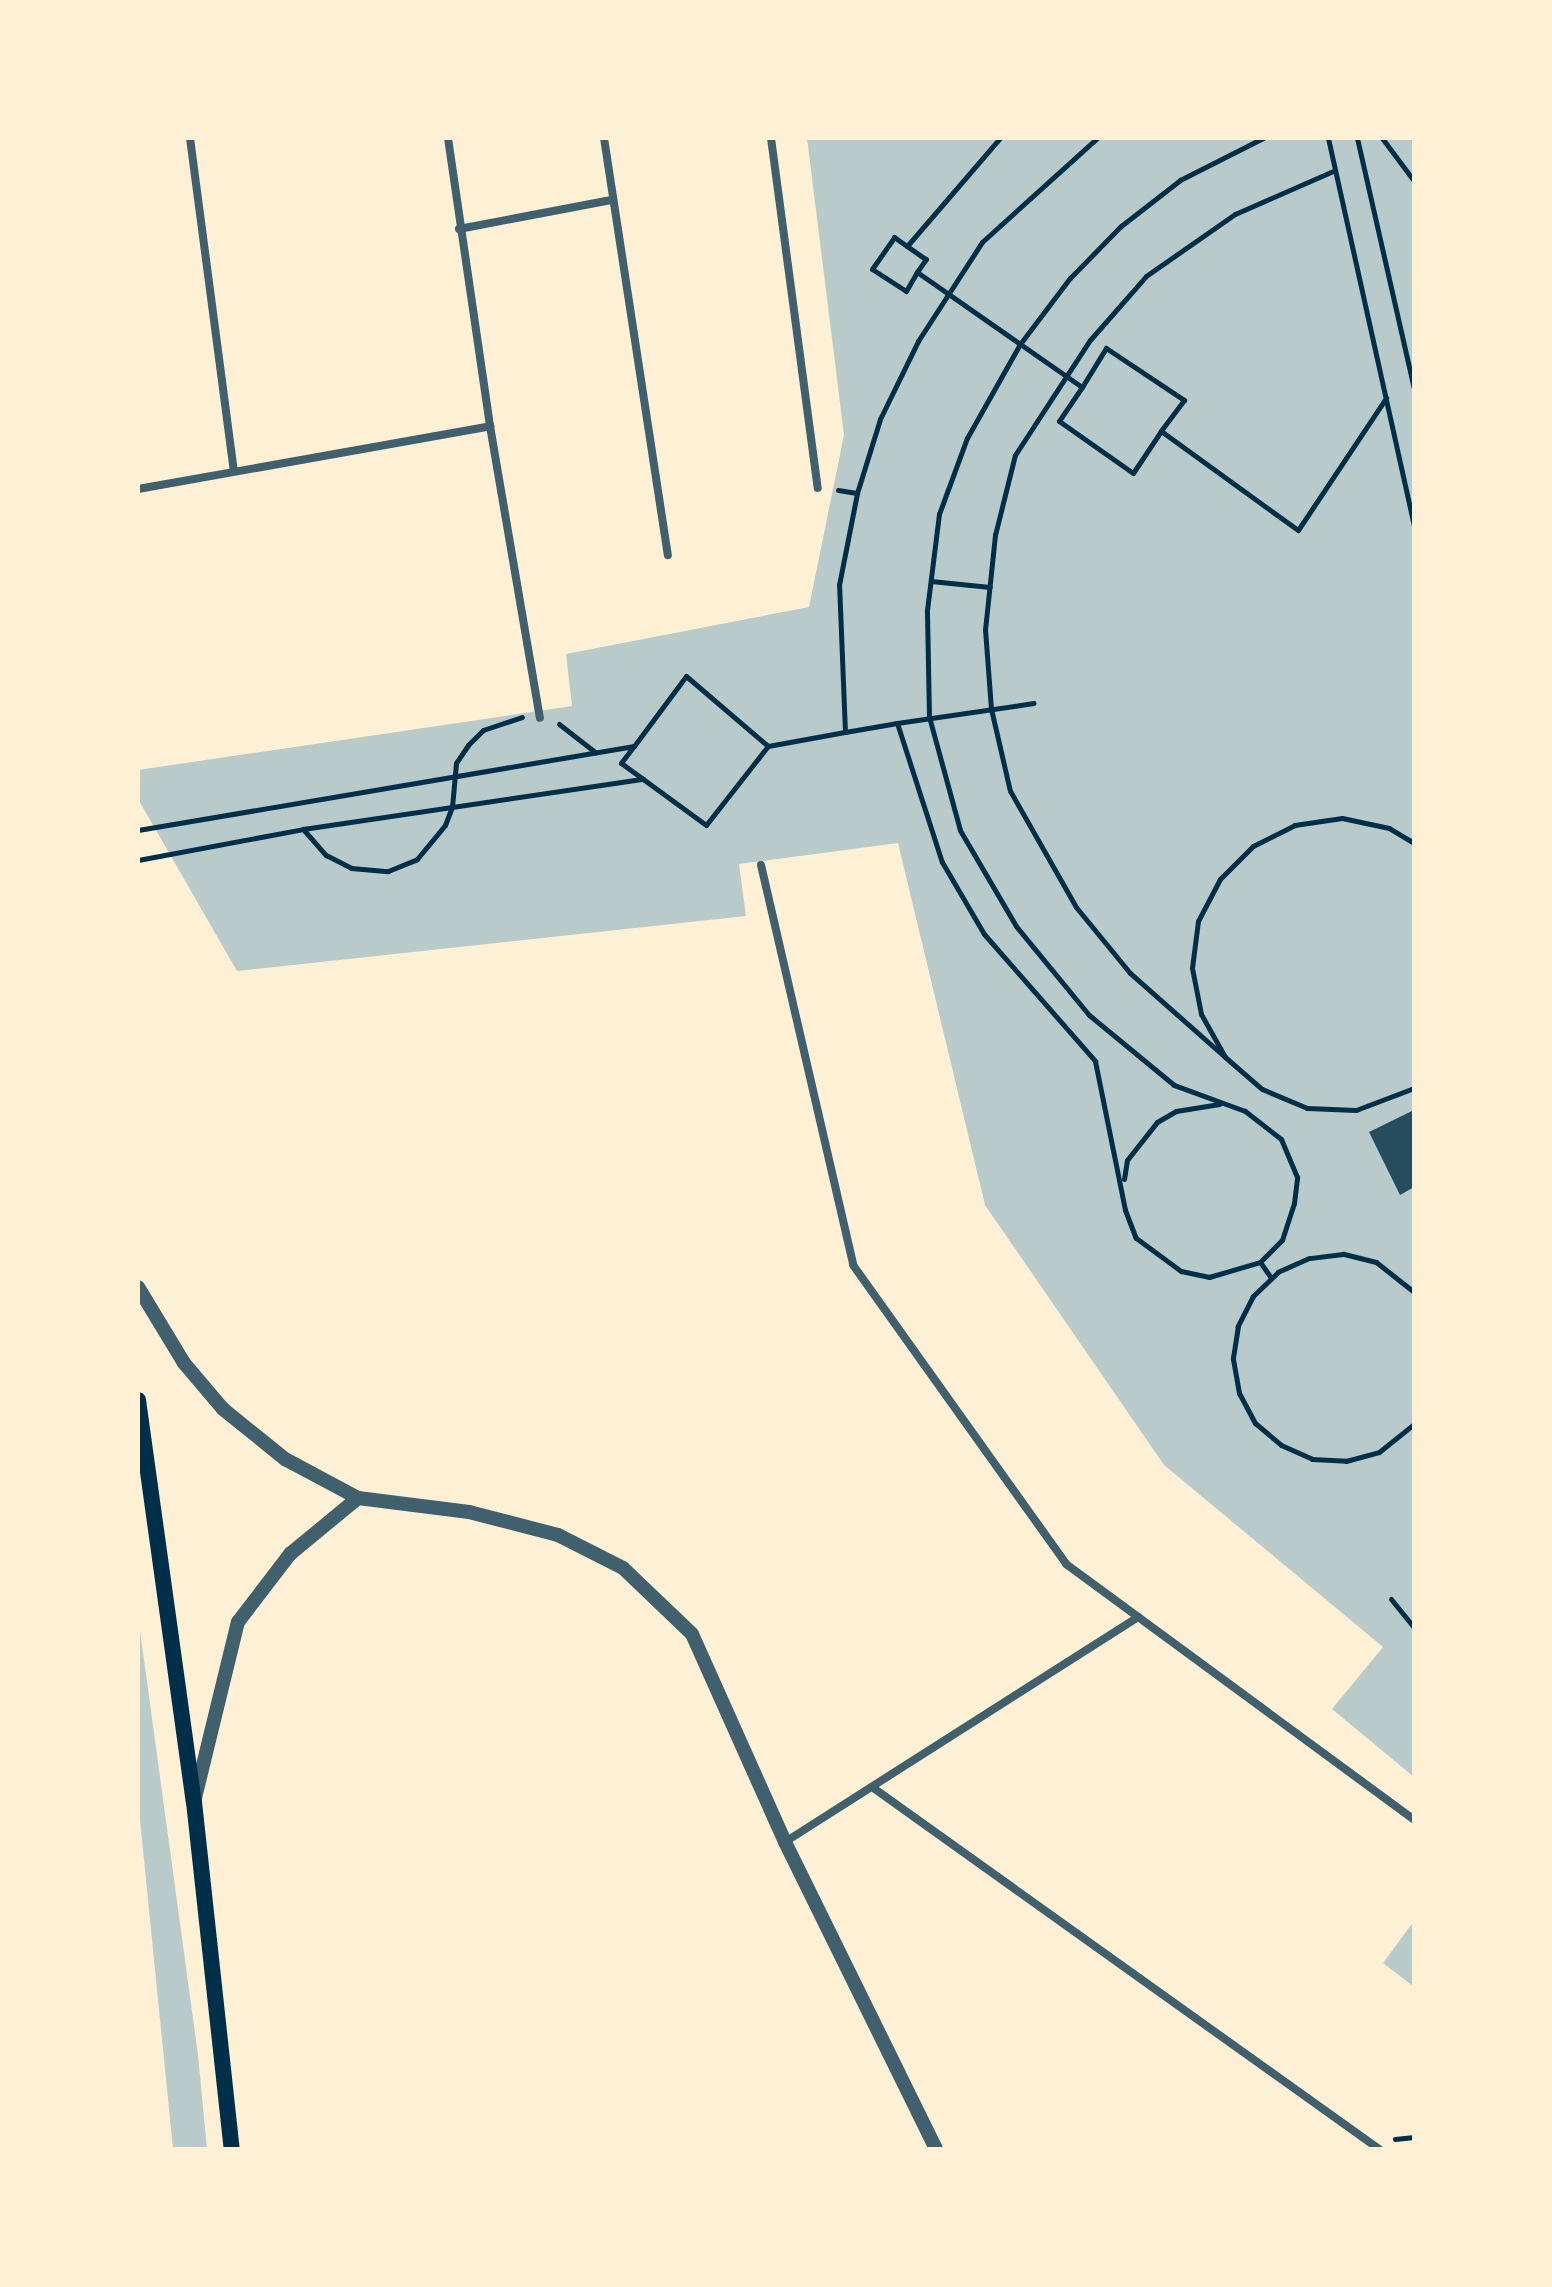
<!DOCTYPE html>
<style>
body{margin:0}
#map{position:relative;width:1552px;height:2287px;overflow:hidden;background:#fdf0d5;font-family:Raleway,sans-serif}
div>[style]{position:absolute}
.green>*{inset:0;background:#b9caca}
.building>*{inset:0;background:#264d5e}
.path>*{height:5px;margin:-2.5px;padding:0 2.5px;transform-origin:2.5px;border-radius:2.5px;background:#003049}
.minor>*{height:8px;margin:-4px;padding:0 4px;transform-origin:4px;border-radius:4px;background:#3f606c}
.tertiary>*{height:14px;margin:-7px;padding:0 7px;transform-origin:7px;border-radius:7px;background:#3f606c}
.secondary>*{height:16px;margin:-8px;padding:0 8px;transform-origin:8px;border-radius:8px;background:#003049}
span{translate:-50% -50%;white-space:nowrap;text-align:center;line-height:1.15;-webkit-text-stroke:8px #fdf0d5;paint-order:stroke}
.frame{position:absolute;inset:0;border:140px solid #fdf0d5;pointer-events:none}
</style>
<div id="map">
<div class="green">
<div style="clip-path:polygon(807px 138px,1414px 138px,1414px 1777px,1332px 1709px,1383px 1647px,1164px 1465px,985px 1205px,898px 843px,739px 864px,746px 916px,237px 971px,138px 799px,138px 770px,572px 706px,566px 654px,809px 607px,844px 435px)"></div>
<div style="clip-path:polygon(138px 1616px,198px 2055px,207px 2149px,173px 2149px,138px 1800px)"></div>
<div style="clip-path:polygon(1414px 1921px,1414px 1987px,1383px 1963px)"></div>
</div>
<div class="building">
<div style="clip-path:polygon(1414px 1110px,1414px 1187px,1400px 1195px,1369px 1132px)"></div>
</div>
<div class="path">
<div style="left:1328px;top:138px;width:396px;rotate:77.5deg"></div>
<div style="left:1357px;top:138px;width:256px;rotate:77.2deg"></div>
<div style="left:1382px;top:138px;width:54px;rotate:53.3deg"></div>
<div style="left:907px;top:246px;width:143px;rotate:-49.3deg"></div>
<div style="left:917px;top:272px;width:22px;rotate:120deg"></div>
<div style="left:906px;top:291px;width:40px;rotate:-147.1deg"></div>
<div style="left:872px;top:269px;width:39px;rotate:-55deg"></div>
<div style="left:894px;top:237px;width:39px;rotate:35deg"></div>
<div style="left:926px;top:259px;width:16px;rotate:125deg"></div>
<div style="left:917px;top:272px;width:201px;rotate:34.9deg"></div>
<div style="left:1082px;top:387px;width:46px;rotate:-58.4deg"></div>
<div style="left:1106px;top:348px;width:94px;rotate:33.7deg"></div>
<div style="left:1184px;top:400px;width:39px;rotate:127deg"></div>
<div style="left:1161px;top:431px;width:169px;rotate:35.9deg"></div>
<div style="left:1298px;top:530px;width:159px;rotate:-56.3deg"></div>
<div style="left:1082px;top:387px;width:41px;rotate:124.1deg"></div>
<div style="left:1059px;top:421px;width:90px;rotate:35.1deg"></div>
<div style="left:1133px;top:473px;width:50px;rotate:-56.3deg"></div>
<div style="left:838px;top:490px;width:19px;rotate:9deg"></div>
<div style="left:931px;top:581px;width:59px;rotate:5.8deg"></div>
<div style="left:897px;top:723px;width:138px;rotate:-8.3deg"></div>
<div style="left:559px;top:724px;width:46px;rotate:37.9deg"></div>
<div style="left:845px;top:732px;width:53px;rotate:-9.8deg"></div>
<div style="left:897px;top:723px;width:146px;rotate:72.1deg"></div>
<div style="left:942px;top:862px;width:83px;rotate:59.7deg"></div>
<div style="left:984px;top:934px;width:169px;rotate:48.8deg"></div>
<div style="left:1095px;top:1061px;width:152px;rotate:78.6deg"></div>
<div style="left:1125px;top:1210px;width:30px;rotate:69deg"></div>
<div style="left:1136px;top:1238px;width:56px;rotate:36.3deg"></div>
<div style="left:1181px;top:1271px;width:29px;rotate:12deg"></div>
<div style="left:1209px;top:1277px;width:53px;rotate:-16.4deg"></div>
<div style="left:1260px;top:1262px;width:31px;rotate:-45deg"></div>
<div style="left:1282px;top:1240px;width:39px;rotate:-72deg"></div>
<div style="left:1294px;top:1203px;width:26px;rotate:-83deg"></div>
<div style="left:1297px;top:1177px;width:41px;rotate:-112.8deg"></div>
<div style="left:1281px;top:1139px;width:46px;rotate:-142.1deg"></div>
<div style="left:1245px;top:1111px;width:76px;rotate:-159.9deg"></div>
<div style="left:1174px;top:1085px;width:110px;rotate:-140.5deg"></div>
<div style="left:1089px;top:1015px;width:115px;rotate:-129.4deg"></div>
<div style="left:1016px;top:926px;width:111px;rotate:-120.3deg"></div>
<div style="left:960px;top:830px;width:117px;rotate:-105.3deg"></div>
<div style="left:929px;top:717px;width:107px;rotate:-91.1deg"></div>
<div style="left:927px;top:610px;width:97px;rotate:-82.9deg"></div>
<div style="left:939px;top:514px;width:81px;rotate:-69.8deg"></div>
<div style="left:967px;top:438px;width:108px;rotate:-60.6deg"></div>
<div style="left:1020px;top:344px;width:83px;rotate:-52.9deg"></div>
<div style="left:1070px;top:278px;width:73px;rotate:-45.6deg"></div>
<div style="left:1121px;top:226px;width:75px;rotate:-37.9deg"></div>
<div style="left:1180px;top:180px;width:93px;rotate:-26.8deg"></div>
<div style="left:633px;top:747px;width:20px;rotate:127deg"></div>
<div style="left:621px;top:763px;width:26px;rotate:36deg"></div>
<div style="left:303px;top:829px;width:35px;rotate:49deg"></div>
<div style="left:326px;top:855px;width:28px;rotate:27deg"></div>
<div style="left:351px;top:868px;width:37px;rotate:5deg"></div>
<div style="left:388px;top:871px;width:31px;rotate:-22deg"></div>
<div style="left:417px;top:859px;width:44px;rotate:-50.5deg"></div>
<div style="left:445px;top:825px;width:19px;rotate:-69deg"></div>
<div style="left:452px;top:807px;width:44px;rotate:-84.8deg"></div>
<div style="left:456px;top:763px;width:22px;rotate:-56deg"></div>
<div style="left:468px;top:745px;width:21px;rotate:-45deg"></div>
<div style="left:483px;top:730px;width:41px;rotate:-18.4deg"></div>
<div style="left:138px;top:830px;width:503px;rotate:-9.61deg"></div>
<div style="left:634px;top:746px;width:87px;rotate:-53.4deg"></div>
<div style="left:686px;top:676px;width:108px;rotate:40.5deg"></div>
<div style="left:768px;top:746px;width:78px;rotate:-10.3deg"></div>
<div style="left:845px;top:732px;width:147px;rotate:-92.3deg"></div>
<div style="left:839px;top:585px;width:94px;rotate:-78.9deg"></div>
<div style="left:857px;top:493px;width:77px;rotate:-72.7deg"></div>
<div style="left:880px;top:419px;width:87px;rotate:-64deg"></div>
<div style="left:918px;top:341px;width:118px;rotate:-57.1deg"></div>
<div style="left:982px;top:242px;width:155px;rotate:-42.1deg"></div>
<div style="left:1414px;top:843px;width:29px;rotate:-149deg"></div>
<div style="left:1389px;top:828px;width:48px;rotate:-168deg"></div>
<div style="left:1342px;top:818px;width:48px;rotate:171.5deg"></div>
<div style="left:1295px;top:825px;width:47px;rotate:153.4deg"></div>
<div style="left:1253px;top:846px;width:47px;rotate:135deg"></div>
<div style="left:1220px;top:879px;width:47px;rotate:117.6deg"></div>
<div style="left:1198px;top:921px;width:47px;rotate:97.3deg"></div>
<div style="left:1192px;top:968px;width:47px;rotate:78.9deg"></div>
<div style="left:1201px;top:1014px;width:49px;rotate:60.8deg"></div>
<div style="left:1225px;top:1057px;width:49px;rotate:40.9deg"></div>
<div style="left:1262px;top:1089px;width:49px;rotate:22.9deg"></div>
<div style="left:1307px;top:1108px;width:49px;rotate:2.3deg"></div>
<div style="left:1356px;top:1110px;width:62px;rotate:-20.8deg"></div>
<div style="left:138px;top:860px;width:168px;rotate:-10.6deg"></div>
<div style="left:303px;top:829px;width:344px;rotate:-8.4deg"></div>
<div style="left:643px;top:779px;width:78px;rotate:36.1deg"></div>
<div style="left:706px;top:825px;width:100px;rotate:-51.9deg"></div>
<div style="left:1225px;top:1057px;width:127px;rotate:-138.5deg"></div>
<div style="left:1130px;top:973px;width:85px;rotate:-129.3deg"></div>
<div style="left:1076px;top:907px;width:133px;rotate:-119.6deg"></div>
<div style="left:1010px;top:791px;width:84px;rotate:-103deg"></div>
<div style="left:991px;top:709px;width:79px;rotate:-94.3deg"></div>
<div style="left:985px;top:630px;width:96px;rotate:-84deg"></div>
<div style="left:995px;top:535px;width:82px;rotate:-76deg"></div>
<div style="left:1015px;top:455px;width:137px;rotate:-56.9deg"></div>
<div style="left:1090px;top:340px;width:85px;rotate:-48.8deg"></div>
<div style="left:1146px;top:276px;width:108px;rotate:-34.9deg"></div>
<div style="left:1235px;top:214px;width:109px;rotate:-23.7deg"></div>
<div style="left:1124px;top:1179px;width:19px;rotate:-81deg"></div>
<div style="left:1127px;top:1160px;width:48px;rotate:-51.7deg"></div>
<div style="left:1157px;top:1122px;width:22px;rotate:-30deg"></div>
<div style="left:1176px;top:1111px;width:44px;rotate:-9.2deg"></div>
<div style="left:1260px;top:1262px;width:19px;rotate:55deg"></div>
<div style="left:1414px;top:1292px;width:48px;rotate:-141.7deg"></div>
<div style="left:1376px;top:1262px;width:34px;rotate:-166deg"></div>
<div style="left:1343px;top:1254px;width:34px;rotate:173deg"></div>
<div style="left:1309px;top:1258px;width:34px;rotate:156deg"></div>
<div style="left:1278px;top:1272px;width:35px;rotate:136deg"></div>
<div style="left:1253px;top:1296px;width:34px;rotate:117deg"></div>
<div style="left:1238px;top:1326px;width:33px;rotate:99deg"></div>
<div style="left:1233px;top:1359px;width:35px;rotate:80deg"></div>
<div style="left:1239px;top:1393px;width:34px;rotate:62deg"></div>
<div style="left:1255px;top:1423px;width:34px;rotate:40deg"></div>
<div style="left:1281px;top:1445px;width:34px;rotate:24deg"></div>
<div style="left:1312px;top:1459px;width:34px;rotate:3deg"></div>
<div style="left:1346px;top:1461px;width:34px;rotate:-15deg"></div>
<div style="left:1379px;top:1452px;width:45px;rotate:-38.7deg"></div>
<div style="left:1391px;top:1599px;width:36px;rotate:51deg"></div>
<div style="left:1395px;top:2139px;width:19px;rotate:-6deg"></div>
</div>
<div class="minor">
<div style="left:190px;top:138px;width:336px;rotate:82.5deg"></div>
<div style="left:448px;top:138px;width:291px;rotate:81.7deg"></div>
<div style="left:490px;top:426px;width:296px;rotate:80.3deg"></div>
<div style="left:604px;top:138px;width:422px;rotate:81.3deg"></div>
<div style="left:771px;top:138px;width:353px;rotate:82.4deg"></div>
<div style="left:459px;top:229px;width:155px;rotate:-10.8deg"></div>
<div style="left:138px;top:489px;width:358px;rotate:-10.1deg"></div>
<div style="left:761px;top:865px;width:410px;rotate:77deg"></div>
<div style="left:853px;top:1265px;width:367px;rotate:54.5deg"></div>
<div style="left:1066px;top:1564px;width:432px;rotate:36.3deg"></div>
<div style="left:872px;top:1787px;width:623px;rotate:35.53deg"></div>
<div style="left:785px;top:1842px;width:419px;rotate:-32.5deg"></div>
</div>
<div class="tertiary">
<div style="left:138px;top:1287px;width:89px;rotate:58.8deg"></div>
<div style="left:184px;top:1363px;width:60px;rotate:49.7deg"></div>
<div style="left:223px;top:1409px;width:80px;rotate:38.9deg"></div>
<div style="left:285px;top:1459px;width:83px;rotate:28.1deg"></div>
<div style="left:358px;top:1498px;width:112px;rotate:7.2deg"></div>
<div style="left:469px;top:1512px;width:92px;rotate:14.5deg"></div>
<div style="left:558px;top:1535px;width:73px;rotate:26.9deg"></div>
<div style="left:623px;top:1568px;width:95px;rotate:43.7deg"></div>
<div style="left:692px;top:1634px;width:228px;rotate:65.9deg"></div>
<div style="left:785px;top:1842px;width:342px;rotate:63.8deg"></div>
<div style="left:195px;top:1798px;width:181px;rotate:-76.3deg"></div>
<div style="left:238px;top:1622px;width:86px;rotate:-52.6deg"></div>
<div style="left:290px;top:1554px;width:88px;rotate:-39.5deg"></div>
</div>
<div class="secondary">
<div style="left:138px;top:1400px;width:406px;rotate:82.1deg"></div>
<div style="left:194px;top:1802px;width:349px;rotate:83.8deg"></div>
</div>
<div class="frame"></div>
</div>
